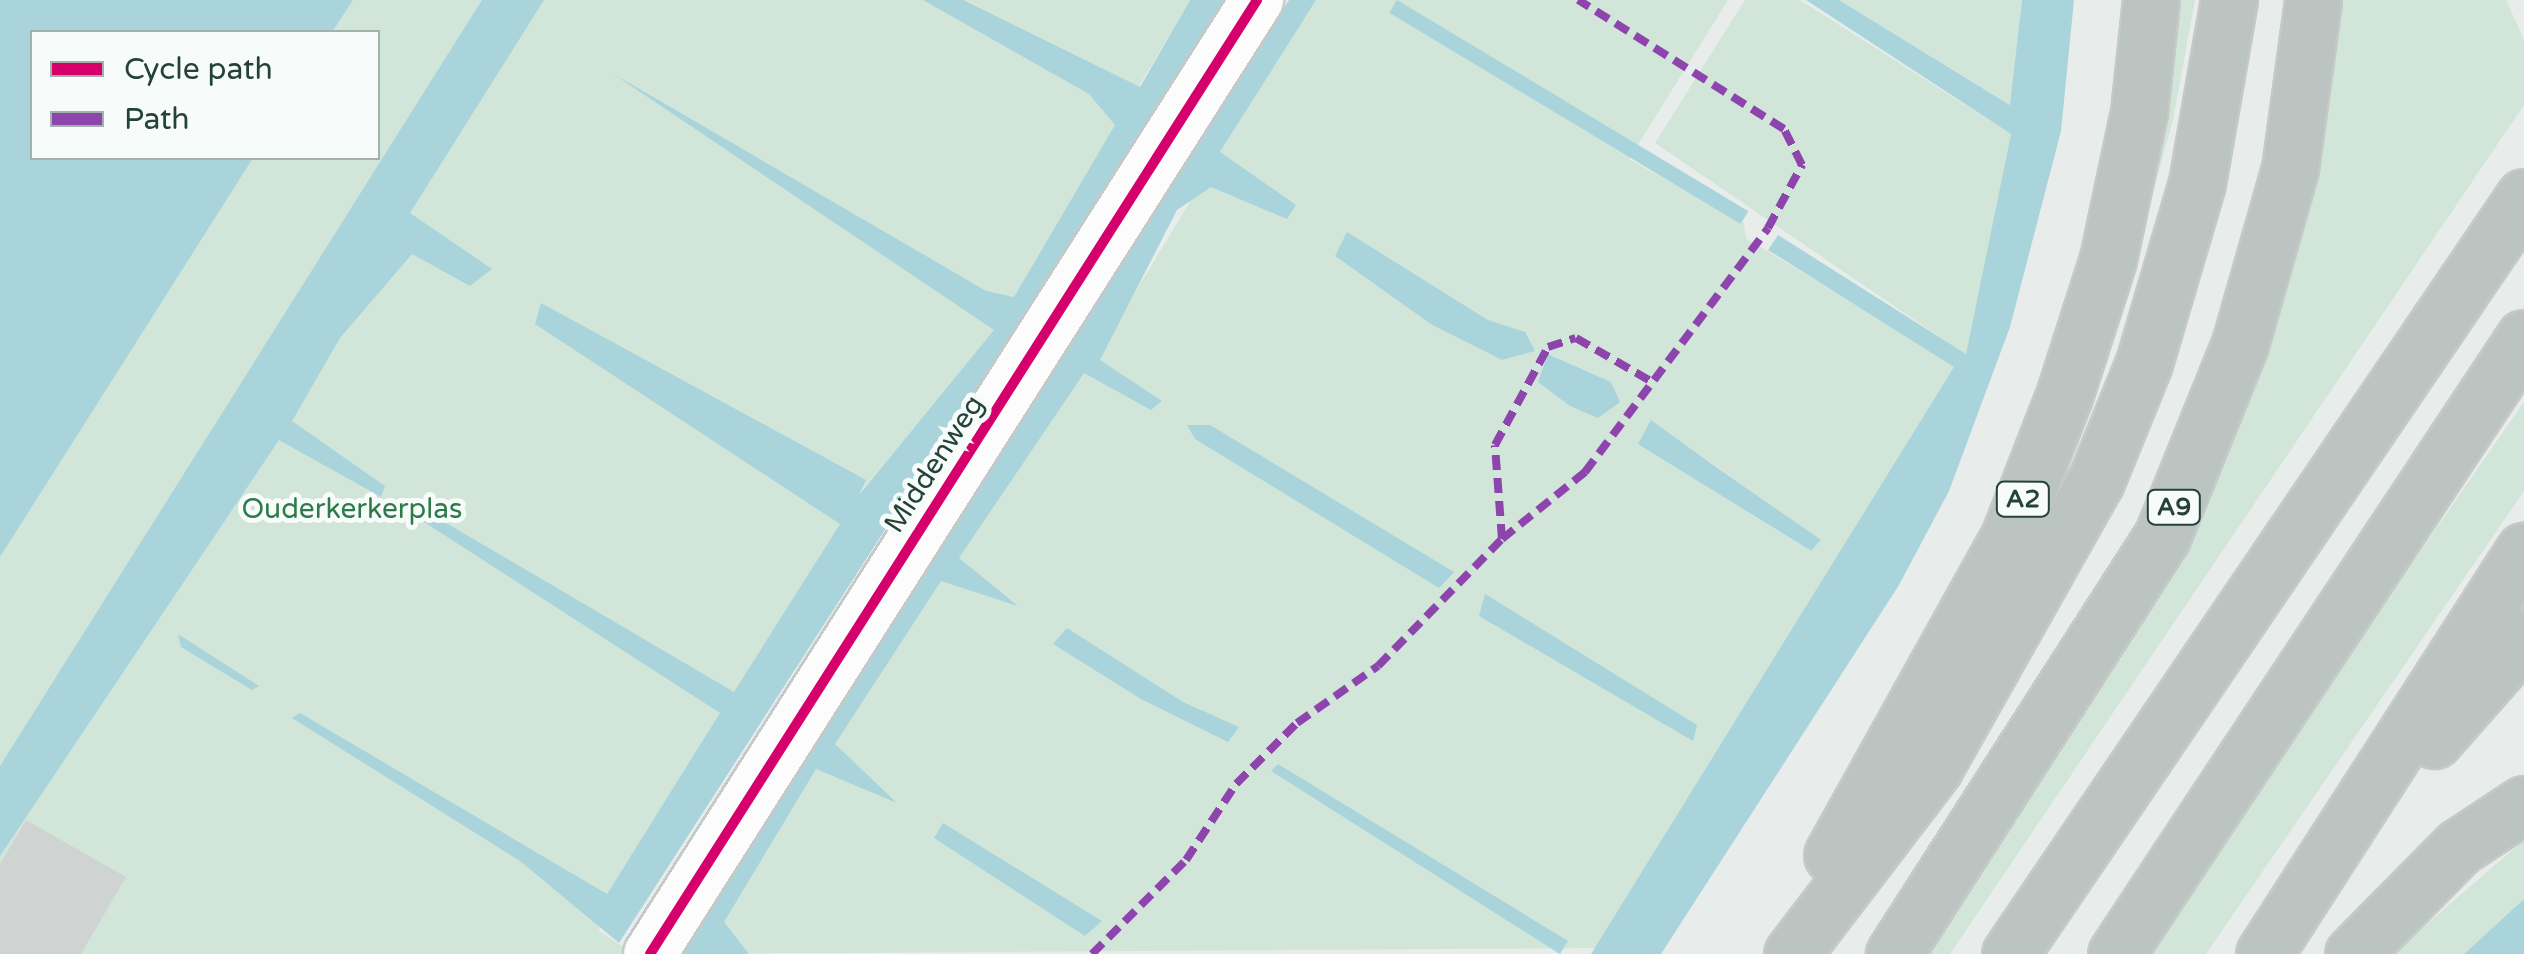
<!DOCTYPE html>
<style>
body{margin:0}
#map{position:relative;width:2524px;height:954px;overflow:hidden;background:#e8edeb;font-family:"Varela Round",sans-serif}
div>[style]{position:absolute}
.green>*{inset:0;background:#d1e6d8}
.water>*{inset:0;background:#a9d4db;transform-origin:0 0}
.building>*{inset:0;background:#cfd4d2}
.roads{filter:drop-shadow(2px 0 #c5cac8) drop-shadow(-2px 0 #c5cac8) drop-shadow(0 2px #c5cac8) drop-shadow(0 -2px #c5cac8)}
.minor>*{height:52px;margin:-26px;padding:0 26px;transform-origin:26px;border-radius:26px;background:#fcfcfc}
.highway>*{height:55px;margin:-27.5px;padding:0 27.5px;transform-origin:27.5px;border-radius:27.5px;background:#bcc4c2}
.quiet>*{height:8px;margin-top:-4px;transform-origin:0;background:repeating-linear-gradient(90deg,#8e44ad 0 15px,transparent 0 23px)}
.cycleway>*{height:10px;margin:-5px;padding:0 5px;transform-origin:5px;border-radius:5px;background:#d6006c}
span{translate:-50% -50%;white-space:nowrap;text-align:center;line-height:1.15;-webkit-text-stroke:10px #f7fbf9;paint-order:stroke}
.shield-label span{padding:2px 8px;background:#f7fbf9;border:2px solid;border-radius:8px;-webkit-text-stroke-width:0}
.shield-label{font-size:25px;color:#24423a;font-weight:700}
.street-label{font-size:28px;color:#24423a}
.park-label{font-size:28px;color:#2d7a4b}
.legend{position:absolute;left:30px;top:30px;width:350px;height:130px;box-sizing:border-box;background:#f7fbf9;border:2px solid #a3b1ad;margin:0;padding:12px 18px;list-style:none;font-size:30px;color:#24423a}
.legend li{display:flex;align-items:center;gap:20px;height:50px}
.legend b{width:50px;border:2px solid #a3b1ad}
</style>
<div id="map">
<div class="green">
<div style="clip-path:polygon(evenodd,0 0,1190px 0,1014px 297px,975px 311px,995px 330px,860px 493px,607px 894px,599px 931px,634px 954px,0 954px,0 0,32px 32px,378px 32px,378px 158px,32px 158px,32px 32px)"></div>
<div style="clip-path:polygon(evenodd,1313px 0,1728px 0,1629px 159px,1744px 223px,1746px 238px,1955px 366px,1595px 948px,698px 954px,954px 552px,1106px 340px,1313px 0,1347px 233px,1488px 320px,1524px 332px,1535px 351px,1502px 360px,1432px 325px,1336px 257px,1347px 233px,1313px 0,1549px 354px,1611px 382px,1598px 418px,1549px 354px,1313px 0,1651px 420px,1820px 540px,1820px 541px,1810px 551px,1639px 444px,1651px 420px)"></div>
<div style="clip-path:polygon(1745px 0,1800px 0,2011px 134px,1966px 355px,1655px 143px)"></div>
<div style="clip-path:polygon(1839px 0,2022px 0,2011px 105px)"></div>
<div style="clip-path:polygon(2167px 0,2195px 0,2173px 120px,2114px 335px,2067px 448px)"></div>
<div style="clip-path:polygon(2342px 0,2506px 0,2524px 40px,2524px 105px,1950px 954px,1912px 954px,2175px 553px,2318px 131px)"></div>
<div style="clip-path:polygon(2524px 402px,2524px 491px,2206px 954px,2140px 954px)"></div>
<div style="clip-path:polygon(2524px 840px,2524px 899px,2464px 954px,2392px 954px)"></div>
</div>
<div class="water">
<div style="clip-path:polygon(0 0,353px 0,332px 32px,32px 32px,32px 158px,253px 158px,0 557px)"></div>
<div style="clip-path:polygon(482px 0,544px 0,410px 213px,492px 269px,470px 286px,412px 254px,340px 338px,292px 421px,385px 486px,381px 497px,279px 440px,0 856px,0 766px)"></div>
<div style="clip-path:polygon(923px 0,963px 0,1140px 87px,1190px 0,1226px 0,619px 943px,520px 861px,292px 718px,300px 713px,607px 894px,720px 713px,421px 520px,424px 510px,734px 692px,840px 524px,535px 324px,541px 303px,866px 480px,859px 495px,994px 330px,612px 73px,986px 291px,1014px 297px,1115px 125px,1089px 94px)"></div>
<div style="clip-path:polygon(1289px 0,1316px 0,1220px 152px,1296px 205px,1287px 219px,1211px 187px,1177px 210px,1100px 360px,1162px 401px,1151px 410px,1084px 373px,959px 558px,1018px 606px,941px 581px,835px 744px,897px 803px,816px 769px,724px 922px,749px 954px,678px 954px)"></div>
<div style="left:1397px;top:0;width:410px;height:15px;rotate:31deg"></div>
<div style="clip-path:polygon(1806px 0,1839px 0,2010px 105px,2022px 0,2074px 0,2061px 131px,2010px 327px,1949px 491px,1899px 585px,1661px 954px,1591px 954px,1954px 367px,1768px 250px,1778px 235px,1966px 354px,2011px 134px)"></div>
<div style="clip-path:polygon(1347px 232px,1488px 320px,1525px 332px,1535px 351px,1502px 360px,1432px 325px,1335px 256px)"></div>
<div style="clip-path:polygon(1548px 354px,1611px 382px,1620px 402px,1598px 418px,1570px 406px,1538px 382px)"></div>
<div style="clip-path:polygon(1651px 420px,1719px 469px,1821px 540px,1811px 551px,1638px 444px)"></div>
<div style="clip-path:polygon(1187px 425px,1210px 425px,1454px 572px,1439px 588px,1195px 439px)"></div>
<div style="clip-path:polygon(1485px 594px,1697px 725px,1693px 741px,1479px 616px)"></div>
<div style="clip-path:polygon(1067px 628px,1183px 702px,1239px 727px,1228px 742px,1141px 699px,1053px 644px)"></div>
<div style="clip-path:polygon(178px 634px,259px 686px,252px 690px,181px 647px)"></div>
<div style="clip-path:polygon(1278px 764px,1568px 941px,1560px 954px,1271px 771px)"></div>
<div style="clip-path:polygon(943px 823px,1102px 921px,1085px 936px,934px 838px)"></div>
<div style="clip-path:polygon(2524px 899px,2524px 954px,2464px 954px)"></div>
</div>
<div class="building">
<div style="clip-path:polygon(26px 820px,126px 877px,81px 954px,0 954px,0 864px)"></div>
</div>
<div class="roads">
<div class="minor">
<div style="left:650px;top:954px;width:1131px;rotate:-57.53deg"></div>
</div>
<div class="highway">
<div style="left:2434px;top:740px;width:136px;rotate:-48.6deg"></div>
<div style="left:1832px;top:855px;width:364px;rotate:-60.9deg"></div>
<div style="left:2009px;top:537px;width:155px;rotate:-68.7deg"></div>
<div style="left:2065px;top:393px;width:141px;rotate:-72.2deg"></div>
<div style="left:2108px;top:259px;width:150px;rotate:-78.1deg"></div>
<div style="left:2139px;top:112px;width:113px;rotate:-83.9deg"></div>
<div style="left:1792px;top:954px;width:234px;rotate:-52.6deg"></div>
<div style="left:1934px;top:768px;width:330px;rotate:-60.6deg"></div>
<div style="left:2096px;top:481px;width:127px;rotate:-67.9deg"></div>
<div style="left:2144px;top:363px;width:188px;rotate:-73.6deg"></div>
<div style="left:2197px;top:183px;width:186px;rotate:-80.1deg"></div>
<div style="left:1894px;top:954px;width:496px;rotate:-57.3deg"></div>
<div style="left:2162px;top:537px;width:208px;rotate:-68deg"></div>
<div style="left:2240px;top:344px;width:182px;rotate:-74.1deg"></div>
<div style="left:2290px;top:169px;width:171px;rotate:-82.2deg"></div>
<div style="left:2010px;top:954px;width:915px;rotate:-55.82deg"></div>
<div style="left:2116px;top:954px;width:739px;rotate:-56.48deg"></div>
<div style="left:2264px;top:954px;width:480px;rotate:-57.2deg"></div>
<div style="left:2353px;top:954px;width:151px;rotate:-45.3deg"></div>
<div style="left:2459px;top:847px;width:78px;rotate:-33.5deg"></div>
</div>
</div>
<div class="quiet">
<div style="left:1502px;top:539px;width:94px;rotate:-94.3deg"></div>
<div style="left:1495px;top:445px;width:111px;rotate:-61.6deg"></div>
<div style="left:1548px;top:347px;width:29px;rotate:-18deg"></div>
<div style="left:1576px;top:338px;width:90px;rotate:30deg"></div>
<div style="left:1092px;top:954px;width:133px;rotate:-45deg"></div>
<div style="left:1186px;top:860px;width:91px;rotate:-56.7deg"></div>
<div style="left:1236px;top:784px;width:86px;rotate:-45deg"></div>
<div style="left:1297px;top:723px;width:99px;rotate:-35.1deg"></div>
<div style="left:1378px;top:666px;width:177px;rotate:-45.7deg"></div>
<div style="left:1502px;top:539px;width:107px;rotate:-38.9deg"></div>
<div style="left:1585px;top:472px;width:305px;rotate:-53.1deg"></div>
<div style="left:1768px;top:228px;width:72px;rotate:-61.6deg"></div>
<div style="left:1802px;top:165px;width:40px;rotate:-116.6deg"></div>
<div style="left:1784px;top:129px;width:243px;rotate:-147.9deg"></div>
</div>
<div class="cycleway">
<div style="left:650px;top:954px;width:1131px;rotate:-57.53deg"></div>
</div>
<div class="shield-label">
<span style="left:2023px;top:499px">A2</span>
<span style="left:2174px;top:507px">A9</span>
</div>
<div class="street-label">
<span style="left:934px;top:464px;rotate:-57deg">Middenweg</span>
</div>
<div class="park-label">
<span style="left:352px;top:509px">Ouderkerkerplas</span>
</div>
<ul class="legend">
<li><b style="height:12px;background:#d6006c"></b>Cycle path</li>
<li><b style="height:12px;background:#8e44ad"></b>Path</li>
</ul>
</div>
